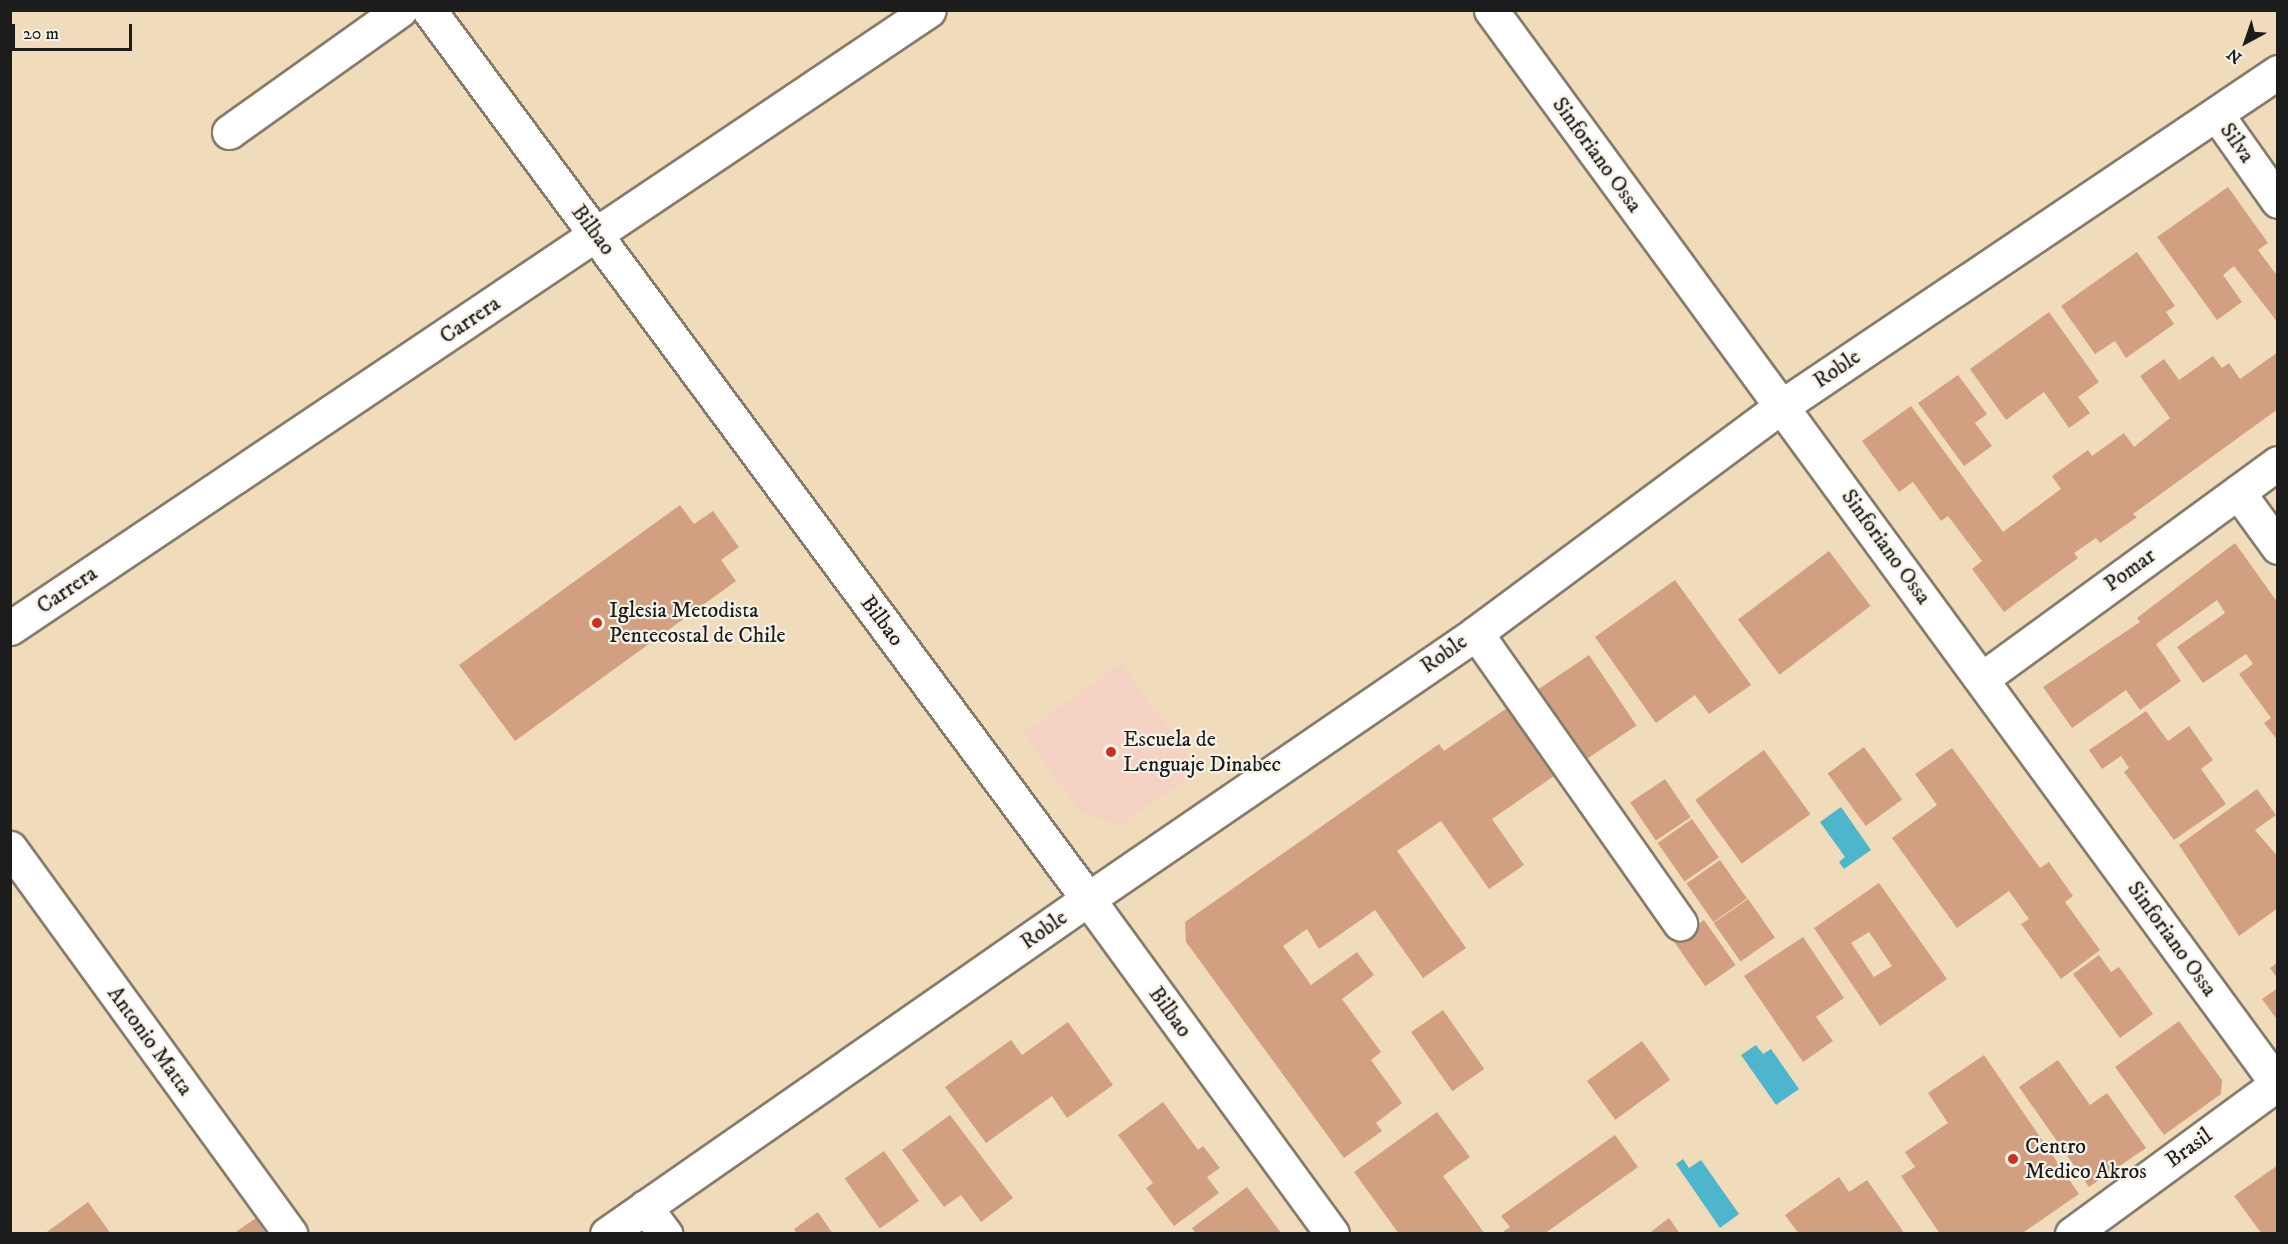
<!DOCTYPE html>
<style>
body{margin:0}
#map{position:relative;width:2288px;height:1244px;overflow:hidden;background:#f0dcbb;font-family:"IM FELL DW Pica",serif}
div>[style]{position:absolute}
.built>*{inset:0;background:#f6d2c5}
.water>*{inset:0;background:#4eb6cc}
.building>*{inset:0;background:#d2a080;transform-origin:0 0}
.roads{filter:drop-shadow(2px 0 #867c6c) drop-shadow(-2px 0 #867c6c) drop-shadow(0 2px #867c6c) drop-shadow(0 -2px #867c6c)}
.minor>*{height:33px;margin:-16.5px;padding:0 16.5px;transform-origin:16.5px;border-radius:16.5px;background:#fff}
.major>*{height:33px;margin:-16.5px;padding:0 16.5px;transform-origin:16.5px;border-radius:16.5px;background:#fff}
.dots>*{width:16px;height:16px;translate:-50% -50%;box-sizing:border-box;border:3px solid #f7f3e8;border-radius:50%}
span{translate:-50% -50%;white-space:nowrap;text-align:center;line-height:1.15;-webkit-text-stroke:4.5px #f7f3e8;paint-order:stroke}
.street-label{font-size:22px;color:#1c1c1c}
.poi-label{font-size:22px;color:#1c1c1c}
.left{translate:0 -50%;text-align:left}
.frame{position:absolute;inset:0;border:12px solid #1c1c1c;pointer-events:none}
.north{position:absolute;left:2216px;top:12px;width:60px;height:60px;-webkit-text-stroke:4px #f7f3e8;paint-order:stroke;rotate:220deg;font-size:16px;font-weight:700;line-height:24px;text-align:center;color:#1c1c1c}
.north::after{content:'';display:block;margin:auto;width:21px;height:27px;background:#1c1c1c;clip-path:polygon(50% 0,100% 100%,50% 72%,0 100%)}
.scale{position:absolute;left:12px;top:24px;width:120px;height:27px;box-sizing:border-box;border:3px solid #1c1c1c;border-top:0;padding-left:8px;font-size:18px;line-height:21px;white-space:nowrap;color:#1c1c1c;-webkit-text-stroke:4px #f7f3e8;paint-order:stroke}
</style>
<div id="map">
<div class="built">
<div style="clip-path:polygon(1121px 663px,1198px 770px,1121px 825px,1080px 812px,1023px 733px)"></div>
</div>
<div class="water">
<div style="clip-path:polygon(1841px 807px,1871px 850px,1844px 869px,1839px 862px,1845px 857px,1820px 822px)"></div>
<div style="clip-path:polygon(1756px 1045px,1763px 1054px,1771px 1049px,1799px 1089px,1776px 1105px,1741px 1055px)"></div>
<div style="clip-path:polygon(1683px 1159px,1689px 1168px,1701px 1160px,1739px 1214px,1720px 1228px,1676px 1164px)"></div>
</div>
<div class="building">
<div style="clip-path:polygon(2228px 187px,2268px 243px,2258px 250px,2278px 277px,2278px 323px,2234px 266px,2223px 275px,2242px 302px,2217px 320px,2157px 237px)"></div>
<div style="clip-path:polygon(2137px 252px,2175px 306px,2166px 312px,2174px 324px,2126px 358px,2115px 341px,2095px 354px,2061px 306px)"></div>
<div style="clip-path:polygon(2049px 312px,2099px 382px,2078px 397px,2090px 413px,2069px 428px,2044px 392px,2006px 420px,1970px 369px)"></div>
<div style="clip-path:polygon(2278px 352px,2278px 409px,2133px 514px,2137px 517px,2100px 543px,2096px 538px,2074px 553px,2078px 558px,2004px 612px,1972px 569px,1982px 561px,1948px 516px,1941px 521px,1913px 482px,1899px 492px,1862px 441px,1911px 406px,2003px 532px,2061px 489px,2052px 476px,2088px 450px,2092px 456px,2124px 433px,2134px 447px,2170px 418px,2140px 376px,2164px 359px,2179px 380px,2213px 356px,2222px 368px,2229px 363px,2240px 379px)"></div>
<div style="clip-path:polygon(1958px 375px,1987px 414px,1975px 423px,1992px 446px,1964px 466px,1918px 403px)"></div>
<div style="clip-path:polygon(680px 505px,694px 524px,713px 511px,739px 547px,721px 560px,736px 581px,515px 741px,459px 665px)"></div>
<div style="clip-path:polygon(2235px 543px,2278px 603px,2278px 741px,2264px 723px,2271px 718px,2239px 674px,2253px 664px,2246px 654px,2203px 683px,2177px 647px,2225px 613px,2217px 600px,2156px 644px,2181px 681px,2140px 710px,2126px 690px,2072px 728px,2043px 687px,2140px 622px,2137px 618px)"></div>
<div style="left:1829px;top:551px;width:69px;height:114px;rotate:53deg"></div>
<div style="clip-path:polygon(1675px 580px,1751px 685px,1709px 714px,1695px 695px,1656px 723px,1595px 637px)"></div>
<div style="left:1589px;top:655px;width:85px;height:66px;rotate:56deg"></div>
<div style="clip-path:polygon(1510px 706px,1557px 774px,1492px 819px,1524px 865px,1489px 889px,1441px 821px,1397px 851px,1466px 948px,1423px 978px,1375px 910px,1319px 949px,1307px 929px,1283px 946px,1311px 985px,1357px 952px,1374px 975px,1342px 999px,1381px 1052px,1371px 1060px,1402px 1103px,1376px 1123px,1382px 1131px,1344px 1158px,1186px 942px,1185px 922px,1439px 744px,1444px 751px)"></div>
<div style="clip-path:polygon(2146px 711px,2168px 741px,2189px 726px,2213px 760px,2201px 769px,2226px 804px,2174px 840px,2124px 772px,2129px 768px,2121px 756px,2102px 769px,2089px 750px)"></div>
<div style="left:1864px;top:747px;width:65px;height:45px;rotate:54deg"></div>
<div style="clip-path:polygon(1952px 748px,2040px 868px,2049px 862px,2073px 896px,2065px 902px,2100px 950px,2061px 979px,2021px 924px,2029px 919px,2009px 891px,1957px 928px,1892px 838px,1937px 805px,1915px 774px)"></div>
<div style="left:1764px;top:750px;width:79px;height:85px;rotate:54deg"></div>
<div style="left:1665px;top:779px;width:46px;height:42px;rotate:56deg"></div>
<div style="clip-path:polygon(2257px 789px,2276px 815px,2255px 830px,2278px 857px,2278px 908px,2239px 936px,2179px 845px)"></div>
<div style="left:1692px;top:819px;width:47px;height:42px;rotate:55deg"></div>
<div style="left:1720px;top:860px;width:47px;height:41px;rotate:55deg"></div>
<div style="clip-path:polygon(evenodd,1879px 883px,1947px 979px,1880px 1026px,1814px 928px,1879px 883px,1869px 932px,1892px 966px,1874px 977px,1851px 943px,1869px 932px)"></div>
<div style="left:1748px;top:899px;width:47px;height:42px;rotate:55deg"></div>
<div style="left:1704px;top:920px;width:55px;height:37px;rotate:55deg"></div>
<div style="clip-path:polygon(1803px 937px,1844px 998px,1816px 1017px,1833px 1041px,1803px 1062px,1744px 976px)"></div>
<div style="clip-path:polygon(2099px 955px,2111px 972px,2119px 967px,2153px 1014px,2120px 1038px,2073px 974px)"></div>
<div style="clip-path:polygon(2278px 962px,2278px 979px,2270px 968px)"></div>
<div style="clip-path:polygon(2278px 988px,2278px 1021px,2262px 999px)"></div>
<div style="left:1443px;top:1010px;width:72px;height:39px;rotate:55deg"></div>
<div style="clip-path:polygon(2179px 1021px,2222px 1080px,2221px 1094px,2164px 1135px,2115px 1067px)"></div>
<div style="clip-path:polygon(1068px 1022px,1113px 1085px,1067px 1118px,1052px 1096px,986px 1143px,945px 1087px,1011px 1040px,1022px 1055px)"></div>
<div style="left:1642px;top:1041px;width:48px;height:68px;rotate:54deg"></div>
<div style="clip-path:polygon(1984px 1055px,2079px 1194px,2021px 1234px,1940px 1234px,1901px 1176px,1915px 1167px,1905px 1152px,1948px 1123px,1928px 1093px)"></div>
<div style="clip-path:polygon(2058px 1060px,2090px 1105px,2107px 1093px,2146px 1148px,2089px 1187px,2019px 1087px)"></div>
<div style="clip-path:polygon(1163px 1102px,1198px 1150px,1203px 1146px,1220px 1168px,1207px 1177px,1219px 1193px,1174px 1226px,1146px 1188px,1153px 1183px,1118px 1135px)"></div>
<div style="clip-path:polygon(1437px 1112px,1470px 1157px,1443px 1176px,1485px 1234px,1399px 1234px,1354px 1172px)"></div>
<div style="clip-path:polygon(950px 1115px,1013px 1198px,981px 1222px,961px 1195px,944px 1207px,902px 1150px)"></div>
<div style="clip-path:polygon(1615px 1135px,1638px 1167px,1544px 1234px,1500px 1234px,1510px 1227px,1501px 1216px)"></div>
<div style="left:884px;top:1151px;width:61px;height:48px;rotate:55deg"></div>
<div style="clip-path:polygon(2278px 1165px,2278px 1234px,2262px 1234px,2234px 1196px)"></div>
<div style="clip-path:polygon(1839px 1177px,1849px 1192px,1867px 1180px,1905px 1234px,1799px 1234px,1785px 1215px)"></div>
<div style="clip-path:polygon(1247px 1187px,1282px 1234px,1196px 1234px,1192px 1228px)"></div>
<div style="clip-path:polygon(88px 1202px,111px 1234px,44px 1234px)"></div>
<div style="clip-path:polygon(818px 1212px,833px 1234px,797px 1234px,794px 1229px)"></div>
<div style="clip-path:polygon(256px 1218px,266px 1234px,233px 1234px)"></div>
<div style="clip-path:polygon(1669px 1218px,1680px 1234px,1648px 1234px)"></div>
</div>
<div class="roads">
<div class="minor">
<div style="left:429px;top:10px;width:1107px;rotate:53.45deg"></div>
<div style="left:1088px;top:899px;width:470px;rotate:-34.4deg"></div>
<div style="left:1476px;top:633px;width:381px;rotate:-36.6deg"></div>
<div style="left:1782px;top:406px;width:598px;rotate:-33.96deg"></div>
<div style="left:1491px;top:10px;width:1332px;rotate:53.79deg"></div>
<div style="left:2217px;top:115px;width:105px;rotate:54.7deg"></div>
<div style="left:229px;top:132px;width:210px;rotate:-35.5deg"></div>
<div style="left:2238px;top:492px;width:68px;rotate:54deg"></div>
<div style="left:10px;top:628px;width:1107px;rotate:-33.92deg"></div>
<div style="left:1476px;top:633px;width:355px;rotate:54.9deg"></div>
<div style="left:1983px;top:678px;width:365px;rotate:-36.1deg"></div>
<div style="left:10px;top:848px;width:477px;rotate:54deg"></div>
<div style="left:645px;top:1207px;width:34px;rotate:53deg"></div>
<div style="left:2072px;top:1234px;width:255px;rotate:-36.2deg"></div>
</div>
<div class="major">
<div style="left:607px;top:1234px;width:586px;rotate:-34.86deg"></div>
<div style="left:1088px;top:899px;width:414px;rotate:53.9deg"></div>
</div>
</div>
<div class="dots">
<div style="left:597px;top:623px;background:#c8321e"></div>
<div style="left:1111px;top:752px;background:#c8321e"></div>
<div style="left:2013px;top:1159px;background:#c8321e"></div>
</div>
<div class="street-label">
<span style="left:2237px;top:143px;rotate:55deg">Silva</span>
<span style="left:1597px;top:155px;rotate:54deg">Sinforiano Ossa</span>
<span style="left:593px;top:230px;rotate:53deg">Bilbao</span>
<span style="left:470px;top:320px;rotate:-34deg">Carrera</span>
<span style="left:1837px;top:369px;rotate:-34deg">Roble</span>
<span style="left:1886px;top:547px;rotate:54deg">Sinforiano Ossa</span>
<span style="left:2130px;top:570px;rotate:-36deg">Pomar</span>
<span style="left:67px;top:590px;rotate:-34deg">Carrera</span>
<span style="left:882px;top:621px;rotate:53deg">Bilbao</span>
<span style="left:1444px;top:654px;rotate:-35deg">Roble</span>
<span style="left:1044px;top:930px;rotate:-35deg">Roble</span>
<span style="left:2172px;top:939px;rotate:54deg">Sinforiano Ossa</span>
<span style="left:1170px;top:1012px;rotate:54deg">Bilbao</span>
<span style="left:150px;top:1041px;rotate:54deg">Antonio Matta</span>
<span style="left:2189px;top:1148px;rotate:-36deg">Brasil</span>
</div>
<div class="poi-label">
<span class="left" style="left:609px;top:623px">Iglesia Metodista<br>Pentecostal de Chile</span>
<span class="left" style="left:1123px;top:752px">Escuela de<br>Lenguaje Dinabec</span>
<span class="left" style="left:2025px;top:1159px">Centro<br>Medico Akros</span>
</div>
<div class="frame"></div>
<div class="north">N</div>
<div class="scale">20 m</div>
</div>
